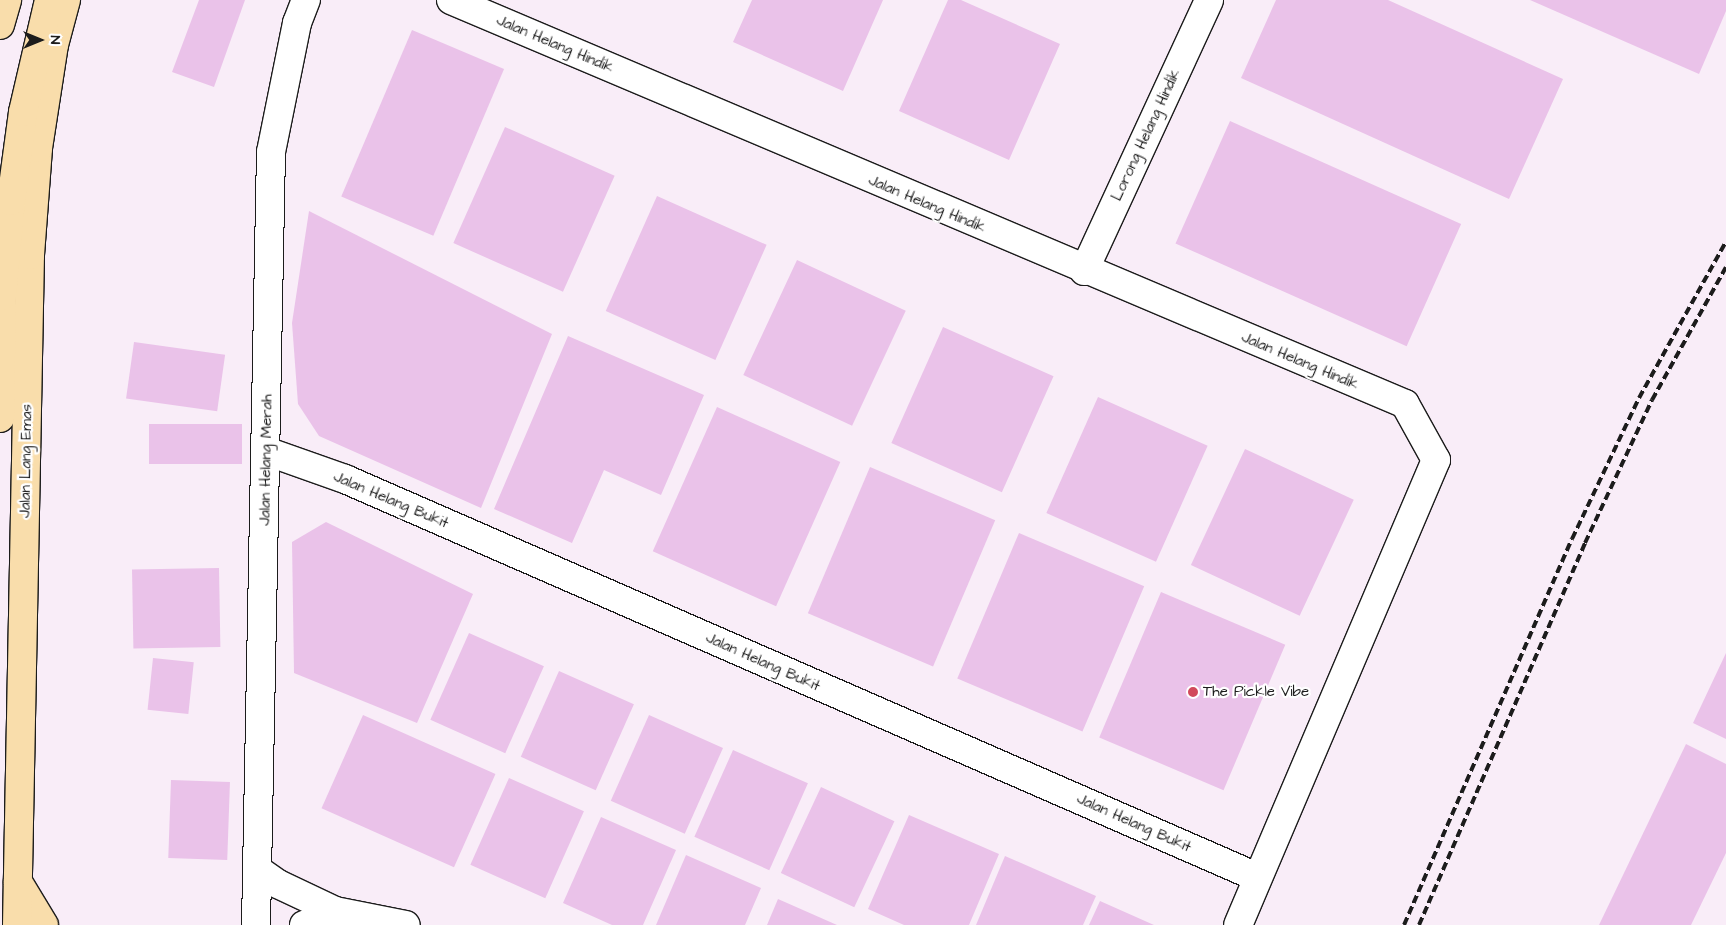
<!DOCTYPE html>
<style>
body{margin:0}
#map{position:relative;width:1726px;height:925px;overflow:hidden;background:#f9edf8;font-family:"Architects Daughter",sans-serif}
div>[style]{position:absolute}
.building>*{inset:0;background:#eac2e9;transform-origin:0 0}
.roads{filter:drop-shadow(1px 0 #1c1c1c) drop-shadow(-1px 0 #1c1c1c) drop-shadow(0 1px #1c1c1c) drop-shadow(0 -1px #1c1c1c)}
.minor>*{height:28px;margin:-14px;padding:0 14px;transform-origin:14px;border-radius:14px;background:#fff}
.major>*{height:28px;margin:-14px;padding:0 14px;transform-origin:14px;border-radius:14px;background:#f9ddab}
.highway>*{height:28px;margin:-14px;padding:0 14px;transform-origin:14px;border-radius:14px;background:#f9ddab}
.rail>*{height:4px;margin-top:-2px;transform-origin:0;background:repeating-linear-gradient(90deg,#1c1c1c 0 8px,transparent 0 12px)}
.dots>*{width:14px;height:14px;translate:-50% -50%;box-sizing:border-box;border:2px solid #fff;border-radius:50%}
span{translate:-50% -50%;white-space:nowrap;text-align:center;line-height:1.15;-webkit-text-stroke:4.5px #fff;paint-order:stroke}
.street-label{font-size:15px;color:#1c1c1c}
.poi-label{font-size:15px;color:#1c1c1c}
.left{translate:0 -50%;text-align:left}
.north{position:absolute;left:15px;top:15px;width:50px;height:50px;-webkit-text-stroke:4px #fff;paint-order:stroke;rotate:90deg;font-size:14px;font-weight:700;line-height:20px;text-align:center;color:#1c1c1c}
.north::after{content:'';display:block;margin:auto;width:18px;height:22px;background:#1c1c1c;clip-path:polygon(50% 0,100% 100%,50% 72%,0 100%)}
</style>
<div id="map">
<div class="building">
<div style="clip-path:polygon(199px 0,245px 0,214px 87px,172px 72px)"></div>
<div style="clip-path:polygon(752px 0,883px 0,843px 91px,733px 42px)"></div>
<div style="clip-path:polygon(948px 0,961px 0,1060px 44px,1009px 160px,899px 111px)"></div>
<div style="clip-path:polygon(1276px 0,1388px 0,1563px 79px,1509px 199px,1241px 78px)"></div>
<div style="clip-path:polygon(1530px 0,1726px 0,1726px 11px,1699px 74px)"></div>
<div style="left:412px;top:30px;width:100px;height:181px;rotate:23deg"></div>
<div style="left:1230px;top:121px;width:253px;height:134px;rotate:24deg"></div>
<div style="left:505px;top:127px;width:120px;height:127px;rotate:24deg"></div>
<div style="left:657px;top:196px;width:120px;height:126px;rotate:24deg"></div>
<div style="clip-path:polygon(309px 211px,552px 334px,481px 508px,319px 436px,298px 404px,292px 323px)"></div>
<div style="left:797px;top:260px;width:120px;height:127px;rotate:25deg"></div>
<div style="left:943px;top:327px;width:121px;height:127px;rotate:24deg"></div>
<div style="clip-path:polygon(568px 336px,704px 395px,661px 495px,604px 470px,572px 543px,494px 509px)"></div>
<div style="left:134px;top:342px;width:92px;height:57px;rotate:8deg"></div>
<div style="left:1098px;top:397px;width:120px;height:127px;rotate:24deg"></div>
<div style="left:717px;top:407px;width:135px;height:158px;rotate:24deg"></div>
<div style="left:149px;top:424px;width:93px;height:40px"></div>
<div style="left:1245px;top:449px;width:120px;height:128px;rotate:25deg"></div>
<div style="left:870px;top:467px;width:136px;height:159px;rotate:23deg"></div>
<div style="clip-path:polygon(326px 522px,473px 594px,417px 723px,294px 673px,292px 542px)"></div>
<div style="left:1019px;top:533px;width:136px;height:158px;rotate:23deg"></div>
<div style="left:219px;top:568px;width:79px;height:87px;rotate:89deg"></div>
<div style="left:1161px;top:592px;width:135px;height:158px;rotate:23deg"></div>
<div style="left:469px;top:633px;width:82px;height:95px;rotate:24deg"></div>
<div style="clip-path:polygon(1726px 653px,1726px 739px,1693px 723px)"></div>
<div style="left:153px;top:658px;width:41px;height:52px;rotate:6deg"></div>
<div style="left:559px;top:671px;width:82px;height:94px;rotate:24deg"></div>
<div style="left:363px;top:715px;width:145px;height:102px;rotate:24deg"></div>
<div style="left:649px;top:715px;width:81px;height:94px;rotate:24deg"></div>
<div style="clip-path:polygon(1686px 744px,1726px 764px,1726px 853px,1691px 925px,1599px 925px)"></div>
<div style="left:733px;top:750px;width:82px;height:95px;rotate:24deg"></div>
<div style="left:509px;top:778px;width:82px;height:95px;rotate:24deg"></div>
<div style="left:171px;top:780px;width:59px;height:78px;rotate:2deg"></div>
<div style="left:821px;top:787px;width:81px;height:95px;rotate:25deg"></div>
<div style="clip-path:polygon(909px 815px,999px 854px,969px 925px,904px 925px,868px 909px)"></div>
<div style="clip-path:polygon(601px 817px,676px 850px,643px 925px,612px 925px,563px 903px)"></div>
<div style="clip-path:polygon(686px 855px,761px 888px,745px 925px,656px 925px)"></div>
<div style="clip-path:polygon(1005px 856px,1096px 896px,1083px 925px,976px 925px)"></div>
<div style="clip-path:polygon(778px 899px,837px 925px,767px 925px)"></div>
<div style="clip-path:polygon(1100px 901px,1154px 925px,1089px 925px)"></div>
</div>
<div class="roads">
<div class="minor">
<div style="left:451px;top:0;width:1036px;rotate:22.95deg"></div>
<div style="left:1405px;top:404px;width:64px;rotate:61deg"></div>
<div style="left:1436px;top:460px;width:505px;rotate:113.06deg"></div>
<div style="left:1084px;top:271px;width:298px;rotate:-65.2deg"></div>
<div style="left:266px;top:451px;width:84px;rotate:19.5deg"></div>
<div style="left:345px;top:479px;width:995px;rotate:23.58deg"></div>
<div style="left:258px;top:870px;width:24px;rotate:35deg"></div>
<div style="left:278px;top:884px;width:63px;rotate:25.3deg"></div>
<div style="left:335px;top:911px;width:72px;rotate:11.2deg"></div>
<div style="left:256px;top:925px;width:773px;rotate:-88.89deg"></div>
<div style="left:271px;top:152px;width:132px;rotate:-78.6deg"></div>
<div style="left:297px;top:23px;width:25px;rotate:-69deg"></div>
<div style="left:304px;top:925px;width:34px;rotate:-24deg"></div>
</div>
<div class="major">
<div style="left:18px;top:882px;width:50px;rotate:58.8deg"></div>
<div style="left:17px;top:925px;width:670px;rotate:-88.89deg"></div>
<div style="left:30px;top:255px;width:107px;rotate:-85.7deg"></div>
<div style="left:38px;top:148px;width:104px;rotate:-81.2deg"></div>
<div style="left:54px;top:45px;width:47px;rotate:-75.1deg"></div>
</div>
<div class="highway">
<div style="left:0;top:25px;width:26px;rotate:-74deg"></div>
<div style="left:0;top:418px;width:122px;rotate:-89.1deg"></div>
<div style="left:2px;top:296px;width:95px;rotate:-84.6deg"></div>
<div style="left:11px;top:201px;width:90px;rotate:-82.3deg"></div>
<div style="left:23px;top:112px;width:115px;rotate:-76.9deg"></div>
</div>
</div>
<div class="rail">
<div style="left:1404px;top:925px;width:421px;rotate:-66.5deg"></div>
<div style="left:1572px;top:539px;width:156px;rotate:-64.6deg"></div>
<div style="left:1639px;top:398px;width:179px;rotate:-60.9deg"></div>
<div style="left:1419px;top:925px;width:417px;rotate:-66.5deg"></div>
<div style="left:1585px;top:543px;width:158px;rotate:-64.9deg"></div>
<div style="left:1652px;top:400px;width:152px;rotate:-60.9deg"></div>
</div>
<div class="dots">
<div style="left:1193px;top:692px;background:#d1495b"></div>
</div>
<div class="street-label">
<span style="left:555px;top:44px;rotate:23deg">Jalan Helang Hindik</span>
<span style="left:1146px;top:135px;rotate:-65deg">Lorong Helang Hindik</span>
<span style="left:927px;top:204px;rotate:23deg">Jalan Helang Hindik</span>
<span style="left:1300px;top:361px;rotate:23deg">Jalan Helang Hindik</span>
<span style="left:266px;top:460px;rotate:-89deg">Jalan Helang Merah</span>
<span style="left:26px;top:461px;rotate:-89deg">Jalan Lang Emas</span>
<span style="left:391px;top:500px;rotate:23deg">Jalan Helang Bukit</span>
<span style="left:763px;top:662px;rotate:24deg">Jalan Helang Bukit</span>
<span style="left:1134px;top:823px;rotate:24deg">Jalan Helang Bukit</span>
</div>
<div class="poi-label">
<span class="left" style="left:1203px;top:692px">The Pickle Vibe</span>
</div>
<div class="north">N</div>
</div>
